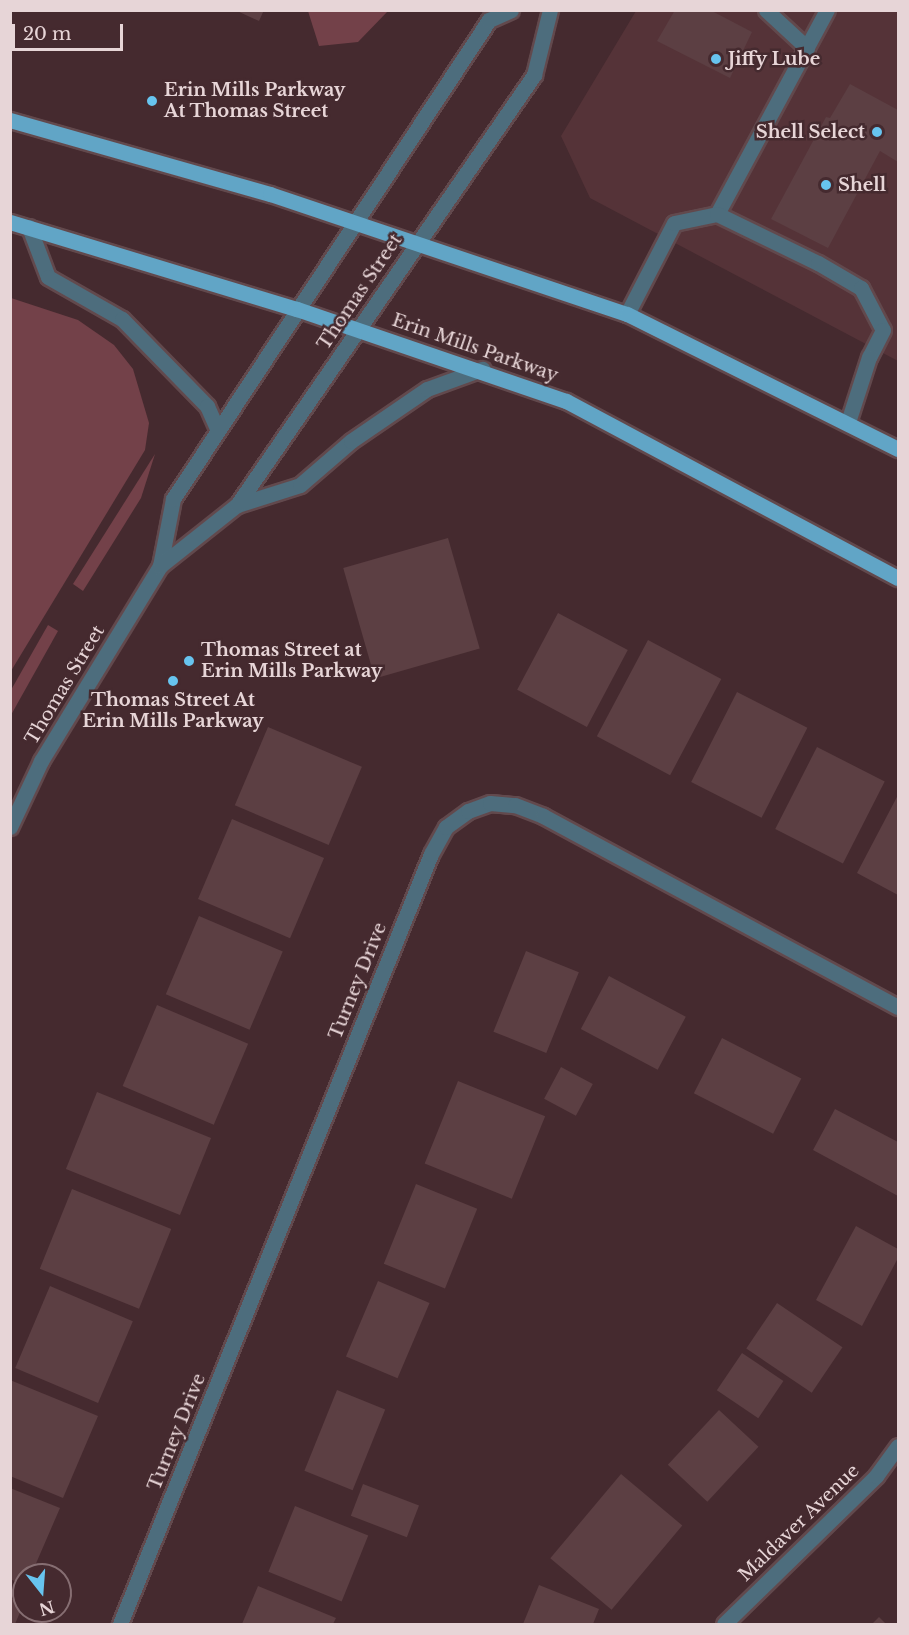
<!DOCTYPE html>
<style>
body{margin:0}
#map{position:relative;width:909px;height:1635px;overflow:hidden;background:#452a2f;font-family:"Libre Baskerville",serif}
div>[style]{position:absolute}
.built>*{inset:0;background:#553338}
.green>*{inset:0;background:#734149}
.building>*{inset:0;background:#5c3f43;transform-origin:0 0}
.roads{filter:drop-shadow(2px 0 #62494d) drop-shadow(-2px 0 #62494d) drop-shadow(0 2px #62494d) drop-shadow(0 -2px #62494d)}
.service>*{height:15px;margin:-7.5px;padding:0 7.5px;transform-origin:7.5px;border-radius:7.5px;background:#4d6d7d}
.minor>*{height:15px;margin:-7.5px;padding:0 7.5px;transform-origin:7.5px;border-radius:7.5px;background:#4d6d7d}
.tertiary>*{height:15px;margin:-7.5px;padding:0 7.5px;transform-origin:7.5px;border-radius:7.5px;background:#4d6d7d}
.primary>*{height:15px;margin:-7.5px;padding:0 7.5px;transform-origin:7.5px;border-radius:7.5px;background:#61a5c6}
.dots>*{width:16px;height:16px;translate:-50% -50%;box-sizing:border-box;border:3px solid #452a2f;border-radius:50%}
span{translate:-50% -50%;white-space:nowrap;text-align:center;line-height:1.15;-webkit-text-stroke:5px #452a2f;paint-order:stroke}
.poi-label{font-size:18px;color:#e7d5d7;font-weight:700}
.left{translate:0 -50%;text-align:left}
.right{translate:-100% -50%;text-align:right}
.street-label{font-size:18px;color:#e7d5d7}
.frame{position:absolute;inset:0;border:12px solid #e7d5d7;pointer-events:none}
.north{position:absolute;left:12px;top:1563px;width:60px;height:60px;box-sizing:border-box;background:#452a2f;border:2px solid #866e72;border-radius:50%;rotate:163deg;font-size:16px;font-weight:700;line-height:24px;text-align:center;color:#e7d5d7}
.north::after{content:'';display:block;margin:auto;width:21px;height:27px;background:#67c4ef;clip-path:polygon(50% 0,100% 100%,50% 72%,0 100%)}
.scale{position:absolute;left:12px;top:24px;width:111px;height:27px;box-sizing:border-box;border:3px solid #e7d5d7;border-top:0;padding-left:8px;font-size:18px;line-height:21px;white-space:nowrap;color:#e7d5d7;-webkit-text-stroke:4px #452a2f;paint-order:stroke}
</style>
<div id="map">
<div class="built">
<div style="clip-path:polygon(636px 11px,898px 11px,898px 361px,590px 198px,561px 136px)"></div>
</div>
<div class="green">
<div style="clip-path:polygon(308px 11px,308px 10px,388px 11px,358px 42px,319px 46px)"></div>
<div style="clip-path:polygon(11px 298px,78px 320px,114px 345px,133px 369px,149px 423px,145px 450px,11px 671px)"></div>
<div style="clip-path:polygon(155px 454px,141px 498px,83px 591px,73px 584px)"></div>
<div style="clip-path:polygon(48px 625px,58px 631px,11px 715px,11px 690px)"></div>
</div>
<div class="building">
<div style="clip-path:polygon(235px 10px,264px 10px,259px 21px)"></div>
<div style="clip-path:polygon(675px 10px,710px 10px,752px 32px,730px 78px,657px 41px)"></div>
<div style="clip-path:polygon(850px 84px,898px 110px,898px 162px,880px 151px,828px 248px,771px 219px,826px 117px,830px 118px)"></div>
<div style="left:448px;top:538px;width:115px;height:109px;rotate:74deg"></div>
<div style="left:558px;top:613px;width:79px;height:87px;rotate:28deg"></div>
<div style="left:648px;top:640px;width:83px;height:109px;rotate:28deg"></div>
<div style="left:737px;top:692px;width:79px;height:101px;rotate:27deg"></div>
<div style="left:268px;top:727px;width:102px;height:85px;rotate:23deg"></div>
<div style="left:817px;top:747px;width:76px;height:92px;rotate:27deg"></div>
<div style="clip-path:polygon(898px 795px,898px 895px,857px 873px)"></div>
<div style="left:232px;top:819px;width:100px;height:87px;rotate:23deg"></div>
<div style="left:199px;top:916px;width:91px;height:85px;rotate:23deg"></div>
<div style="left:526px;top:951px;width:57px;height:87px;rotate:22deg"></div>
<div style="left:609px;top:976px;width:87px;height:60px;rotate:28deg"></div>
<div style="left:157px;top:1005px;width:99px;height:88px;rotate:23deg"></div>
<div style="left:722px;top:1038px;width:89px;height:62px;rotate:27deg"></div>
<div style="left:561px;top:1067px;width:36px;height:36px;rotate:28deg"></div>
<div style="left:458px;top:1081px;width:94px;height:89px;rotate:22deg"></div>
<div style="left:97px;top:1092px;width:123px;height:83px;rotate:22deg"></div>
<div style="clip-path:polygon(835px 1109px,898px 1142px,898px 1196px,813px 1150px)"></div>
<div style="left:416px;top:1184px;width:66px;height:86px;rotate:22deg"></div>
<div style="left:72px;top:1189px;width:107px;height:86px;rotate:22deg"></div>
<div style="clip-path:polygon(856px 1226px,898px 1249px,898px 1258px,862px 1326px,816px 1300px)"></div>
<div style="left:378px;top:1281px;width:56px;height:82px;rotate:23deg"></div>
<div style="left:50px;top:1286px;width:90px;height:89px;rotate:23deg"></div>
<div style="left:777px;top:1303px;width:79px;height:55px;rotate:34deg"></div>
<div style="left:742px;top:1353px;width:50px;height:45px;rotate:34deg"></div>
<div style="clip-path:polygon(10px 1380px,98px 1416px,63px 1498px,10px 1476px)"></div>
<div style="left:337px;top:1390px;width:52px;height:87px;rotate:22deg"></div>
<div style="left:719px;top:1410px;width:54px;height:75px;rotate:43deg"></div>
<div style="left:621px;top:1474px;width:80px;height:110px;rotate:40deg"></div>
<div style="left:363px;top:1484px;width:60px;height:34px;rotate:21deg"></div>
<div style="clip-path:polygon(10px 1488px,60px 1508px,31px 1575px,24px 1575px,24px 1585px,10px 1579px)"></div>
<div style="left:295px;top:1506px;width:79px;height:71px;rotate:22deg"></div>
<div style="clip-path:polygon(539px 1585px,599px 1609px,593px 1624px,523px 1624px)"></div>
<div style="clip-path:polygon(258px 1586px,336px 1618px,333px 1624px,242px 1624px)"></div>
<div style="clip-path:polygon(10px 1598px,24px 1603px,15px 1624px,10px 1624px)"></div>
<div style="clip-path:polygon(879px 1617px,886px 1624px,872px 1624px)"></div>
</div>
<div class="roads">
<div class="service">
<div style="left:766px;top:10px;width:56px;rotate:42.8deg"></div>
<div style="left:717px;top:214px;width:232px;rotate:-61.7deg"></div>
<div style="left:627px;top:314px;width:102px;rotate:-62.7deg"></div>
<div style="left:674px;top:223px;width:44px;rotate:-11.8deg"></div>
<div style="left:717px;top:214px;width:112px;rotate:25.9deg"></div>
<div style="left:818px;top:263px;width:50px;rotate:30.2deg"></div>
<div style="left:861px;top:288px;width:47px;rotate:62.4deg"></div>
<div style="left:883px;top:330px;width:30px;rotate:117deg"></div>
<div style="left:869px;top:357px;width:68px;rotate:107.9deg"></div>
</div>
<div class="minor">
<div style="left:120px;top:1624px;width:830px;rotate:-68.01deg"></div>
<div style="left:431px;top:854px;width:31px;rotate:-61deg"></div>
<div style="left:446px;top:827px;width:27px;rotate:-36deg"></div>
<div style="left:468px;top:811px;width:23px;rotate:-20deg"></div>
<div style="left:490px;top:803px;width:25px;rotate:5deg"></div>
<div style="left:515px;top:805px;width:30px;rotate:21deg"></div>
<div style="left:543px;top:816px;width:403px;rotate:28.3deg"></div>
<div style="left:724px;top:1624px;width:212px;rotate:-44.2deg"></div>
<div style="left:876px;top:1476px;width:37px;rotate:-54deg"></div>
</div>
<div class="tertiary">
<div style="left:29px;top:227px;width:53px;rotate:69.2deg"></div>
<div style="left:48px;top:277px;width:85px;rotate:29.6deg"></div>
<div style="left:122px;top:319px;width:122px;rotate:45.7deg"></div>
<div style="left:207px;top:406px;width:27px;rotate:66deg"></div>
<div style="left:237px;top:505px;width:66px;rotate:-17.6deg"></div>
<div style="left:300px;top:485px;width:67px;rotate:-40.8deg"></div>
<div style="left:351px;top:441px;width:92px;rotate:-34.4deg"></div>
<div style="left:427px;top:389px;width:59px;rotate:-20deg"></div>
<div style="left:160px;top:566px;width:68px;rotate:-79deg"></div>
<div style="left:173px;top:499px;width:574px;rotate:-56.59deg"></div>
<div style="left:489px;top:20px;width:24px;rotate:-24deg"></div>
<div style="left:10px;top:827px;width:73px;rotate:-64.8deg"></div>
<div style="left:41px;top:761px;width:228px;rotate:-58.6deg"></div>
<div style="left:160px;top:566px;width:98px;rotate:-38.4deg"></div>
<div style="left:237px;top:505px;width:523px;rotate:-55.37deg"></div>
<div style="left:534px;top:75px;width:67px;rotate:-76.2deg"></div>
</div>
<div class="primary">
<div style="left:10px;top:120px;width:270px;rotate:15.9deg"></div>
<div style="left:270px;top:194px;width:377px;rotate:18.6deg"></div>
<div style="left:627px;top:314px;width:303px;rotate:26.5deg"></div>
<div style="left:10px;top:222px;width:300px;rotate:16.9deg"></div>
<div style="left:297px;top:309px;width:284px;rotate:18.9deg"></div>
<div style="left:566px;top:401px;width:376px;rotate:28.1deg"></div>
</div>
</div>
<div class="dots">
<div style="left:716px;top:59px;background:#67c4ef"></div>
<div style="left:152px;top:101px;background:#67c4ef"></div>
<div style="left:877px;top:132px;background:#67c4ef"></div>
<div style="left:826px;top:185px;background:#67c4ef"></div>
<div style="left:189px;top:661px;background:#67c4ef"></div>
<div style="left:173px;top:681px;background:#67c4ef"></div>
</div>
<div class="poi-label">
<span class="left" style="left:728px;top:59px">Jiffy Lube</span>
<span class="left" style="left:164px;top:101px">Erin Mills Parkway<br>At Thomas Street</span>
<span class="right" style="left:865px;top:132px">Shell Select</span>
<span class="left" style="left:838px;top:185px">Shell</span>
<span class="left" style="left:201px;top:661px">Thomas Street at<br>Erin Mills Parkway</span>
<span style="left:173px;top:711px">Thomas Street At<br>Erin Mills Parkway</span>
</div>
<div class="street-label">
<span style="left:360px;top:292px;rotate:-56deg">Thomas Street</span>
<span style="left:475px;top:348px;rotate:19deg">Erin Mills Parkway</span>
<span style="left:65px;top:685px;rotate:-59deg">Thomas Street</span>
<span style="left:358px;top:981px;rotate:-68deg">Turney Drive</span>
<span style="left:177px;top:1432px;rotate:-68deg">Turney Drive</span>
<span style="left:799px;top:1523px;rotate:-44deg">Maldaver Avenue</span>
</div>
<div class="frame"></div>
<div class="north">N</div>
<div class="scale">20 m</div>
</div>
